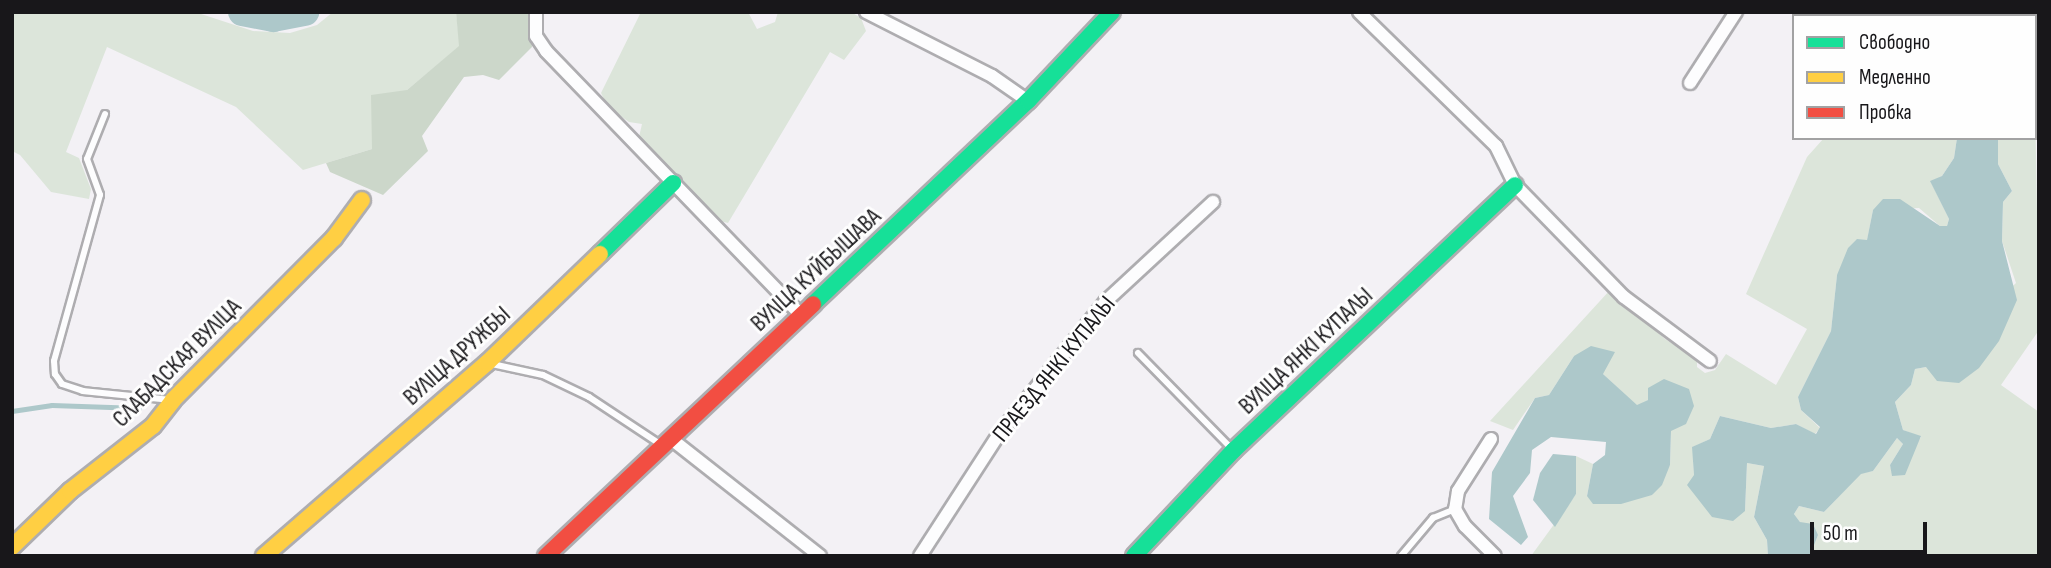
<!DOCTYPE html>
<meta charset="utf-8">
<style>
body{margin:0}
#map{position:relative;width:2051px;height:568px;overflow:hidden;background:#f3f1f5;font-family:"Sofia Sans Condensed",sans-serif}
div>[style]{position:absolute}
.green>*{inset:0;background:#dce5da}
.forest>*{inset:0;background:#ccd7ca}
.water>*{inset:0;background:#adc8ca}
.stream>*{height:4.5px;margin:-2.25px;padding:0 2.25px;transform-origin:2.25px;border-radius:2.25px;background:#adc8ca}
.river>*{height:28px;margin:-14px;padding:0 14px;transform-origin:14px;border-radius:14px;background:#adc8ca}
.roads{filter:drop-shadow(2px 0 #aeadb0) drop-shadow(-2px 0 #aeadb0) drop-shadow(0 2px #aeadb0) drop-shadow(0 -2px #aeadb0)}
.lane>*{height:6px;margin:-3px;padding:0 3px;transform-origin:3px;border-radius:3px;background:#fdfdfe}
.street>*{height:12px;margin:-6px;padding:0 6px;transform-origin:6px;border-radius:6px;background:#fdfdfe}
.fast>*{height:16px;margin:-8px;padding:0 8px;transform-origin:8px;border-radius:8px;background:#16e098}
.slow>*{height:16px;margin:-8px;padding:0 8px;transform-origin:8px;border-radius:8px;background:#ffcf43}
.jam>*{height:16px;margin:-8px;padding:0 8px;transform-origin:8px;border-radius:8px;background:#f24e42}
span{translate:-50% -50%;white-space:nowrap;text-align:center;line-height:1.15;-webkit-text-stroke:6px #fefefe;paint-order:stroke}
.street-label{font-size:24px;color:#18171a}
.frame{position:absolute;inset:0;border:14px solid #18171a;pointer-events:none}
.legend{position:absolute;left:1792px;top:14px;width:245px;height:126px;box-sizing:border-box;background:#fefefe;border:2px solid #a2a2a3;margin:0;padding:9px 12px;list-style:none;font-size:21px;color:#18171a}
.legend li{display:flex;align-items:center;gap:14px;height:35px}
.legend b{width:35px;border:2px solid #a2a2a3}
.scale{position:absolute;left:1810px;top:522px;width:117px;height:32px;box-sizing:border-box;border:4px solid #18171a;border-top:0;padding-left:9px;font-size:21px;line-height:24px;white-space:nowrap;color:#18171a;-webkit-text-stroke:5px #fefefe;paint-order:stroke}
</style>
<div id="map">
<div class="green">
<div style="clip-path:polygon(12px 12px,195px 12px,253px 31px,290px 33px,317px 25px,333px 12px,456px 12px,460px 46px,407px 90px,372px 149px,303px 170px,236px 107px,107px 47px,66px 152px,79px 158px,91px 189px,89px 199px,51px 192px,20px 155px,12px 151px)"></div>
<div style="clip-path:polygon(641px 12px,748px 12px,757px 29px,775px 22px,778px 12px,851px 12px,861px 18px,866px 31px,844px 60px,830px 52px,728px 223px,720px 221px,639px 137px,642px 124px,629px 122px,608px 107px,601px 93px)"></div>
<div style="clip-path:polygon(2035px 95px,2039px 330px,2001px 385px,2039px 412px,2039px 556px,1810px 556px,1818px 535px,1800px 522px,1794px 514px,1799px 506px,1824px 512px,1861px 473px,1873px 471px,1897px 438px,1903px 444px,1890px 465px,1893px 476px,1921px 437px,1903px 430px,1895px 402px,1911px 385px,1915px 369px,1926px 367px,2016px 283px,2002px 241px,2003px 202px,2012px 191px,1998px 164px,1998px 138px,2035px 138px)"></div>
<div style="clip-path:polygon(1824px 138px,1957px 138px,1954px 158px,1942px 176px,1931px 182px,1949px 219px,1947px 226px,1940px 226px,1919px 208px,1873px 210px,1867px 241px,1837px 275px,1831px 331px,1798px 397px,1801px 410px,1820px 428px,1815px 434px,1796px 424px,1771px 428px,1720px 416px,1710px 439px,1693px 447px,1694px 475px,1745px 511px,1747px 463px,1764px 466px,1754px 517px,1767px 540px,1768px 556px,1531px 556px,1576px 494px,1576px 456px,1593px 464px,1587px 496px,1652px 495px,1670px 465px,1671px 431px,1648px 400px,1637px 406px,1603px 374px,1574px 356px,1549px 395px,1535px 398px,1513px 430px,1490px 421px,1610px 290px,1665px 339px,1697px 359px,1697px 367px,1705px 373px,1715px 370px,1726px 354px,1776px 385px,1807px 329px,1746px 294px,1807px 157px)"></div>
</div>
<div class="forest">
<div style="clip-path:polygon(456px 12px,530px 12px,532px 47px,499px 80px,483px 75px,464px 77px,422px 136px,428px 151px,383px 195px,330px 172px,326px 163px,372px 149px,371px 95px,407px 90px,459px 46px)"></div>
</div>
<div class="water">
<div style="clip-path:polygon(1957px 138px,1998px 138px,1998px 164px,2012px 191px,2003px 202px,2002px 241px,2017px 300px,1999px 341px,1979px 368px,1959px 383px,1937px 381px,1926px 367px,1915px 369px,1911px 385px,1895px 402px,1903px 430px,1921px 436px,1905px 475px,1892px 476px,1890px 465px,1903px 444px,1897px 438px,1873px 471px,1861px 474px,1824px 512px,1799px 506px,1794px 514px,1800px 522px,1813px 524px,1818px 535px,1810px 556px,1768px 556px,1767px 540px,1754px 517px,1764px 466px,1747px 463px,1745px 511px,1733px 521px,1712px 517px,1687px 485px,1694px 475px,1692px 447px,1710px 439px,1720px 416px,1771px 428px,1796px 424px,1816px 434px,1820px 427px,1801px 410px,1798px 397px,1831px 331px,1837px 275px,1848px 248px,1857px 239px,1867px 240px,1873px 210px,1883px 199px,1900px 199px,1940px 226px,1947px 226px,1949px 219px,1930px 181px,1942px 176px,1954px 158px)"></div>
<div style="clip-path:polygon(1591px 346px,1615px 352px,1603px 374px,1637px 405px,1648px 400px,1648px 388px,1664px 379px,1689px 389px,1694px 406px,1686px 424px,1671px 431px,1670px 465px,1662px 485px,1652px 495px,1621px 504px,1593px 504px,1587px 496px,1593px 464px,1605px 455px,1606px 442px,1551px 437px,1532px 450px,1530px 473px,1513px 496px,1528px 537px,1521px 545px,1489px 519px,1492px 472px,1535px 398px,1549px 395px,1574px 356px)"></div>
<div style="clip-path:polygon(1553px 454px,1576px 456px,1576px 494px,1555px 527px,1533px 500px,1540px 473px)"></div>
</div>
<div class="stream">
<div style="left:12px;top:411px;width:40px;rotate:-8.5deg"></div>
<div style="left:52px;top:405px;width:87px;rotate:2deg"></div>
</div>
<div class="river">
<div style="left:242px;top:12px;width:32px;rotate:11deg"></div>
<div style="left:273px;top:18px;width:33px;rotate:-11deg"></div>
</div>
<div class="roads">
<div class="lane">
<div style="left:105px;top:114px;width:48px;rotate:111.8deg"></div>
<div style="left:87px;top:159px;width:38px;rotate:70deg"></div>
<div style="left:100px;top:195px;width:172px;rotate:105.5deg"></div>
<div style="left:54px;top:361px;width:13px;rotate:86deg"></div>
<div style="left:55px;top:374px;width:12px;rotate:55deg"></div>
<div style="left:62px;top:384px;width:22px;rotate:18deg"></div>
<div style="left:83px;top:391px;width:88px;rotate:5.8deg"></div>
<div style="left:1138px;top:353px;width:134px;rotate:45.6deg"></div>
<div style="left:492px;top:364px;width:52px;rotate:12.2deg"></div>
<div style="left:543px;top:375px;width:51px;rotate:25.6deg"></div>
<div style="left:589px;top:397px;width:85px;rotate:33.5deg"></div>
<div style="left:1401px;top:556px;width:50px;rotate:-49.9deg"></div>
<div style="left:1433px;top:518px;width:24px;rotate:-22deg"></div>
</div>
<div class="street">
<div style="left:536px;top:12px;width:24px;rotate:90deg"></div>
<div style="left:536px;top:36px;width:18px;rotate:56deg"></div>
<div style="left:546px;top:51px;width:367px;rotate:46deg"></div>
<div style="left:866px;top:12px;width:141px;rotate:26.9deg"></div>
<div style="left:992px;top:76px;width:44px;rotate:34.8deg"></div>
<div style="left:1359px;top:12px;width:192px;rotate:44.4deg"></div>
<div style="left:1496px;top:146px;width:43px;rotate:64deg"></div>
<div style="left:1515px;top:185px;width:156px;rotate:45.8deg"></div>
<div style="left:1624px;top:297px;width:107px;rotate:36.7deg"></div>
<div style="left:1929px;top:12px;width:6px;rotate:39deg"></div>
<div style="left:1690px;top:83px;width:85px;rotate:-57.1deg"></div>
<div style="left:2035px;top:85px;width:4px;rotate:27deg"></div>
<div style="left:670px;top:438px;width:191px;rotate:38.2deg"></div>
<div style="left:1491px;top:439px;width:62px;rotate:122.4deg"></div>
<div style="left:1458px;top:491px;width:18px;rotate:99deg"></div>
<div style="left:1455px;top:509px;width:20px;rotate:60deg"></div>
<div style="left:1465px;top:526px;width:42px;rotate:45deg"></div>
<div style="left:920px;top:556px;width:145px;rotate:-57.1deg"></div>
<div style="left:999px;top:434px;width:171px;rotate:-51.2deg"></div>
<div style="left:1106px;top:301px;width:146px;rotate:-42.8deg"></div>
</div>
<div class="fast">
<div style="left:600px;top:254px;width:102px;rotate:-44.2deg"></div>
<div style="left:813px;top:304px;width:296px;rotate:-43.4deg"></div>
<div style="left:1028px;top:101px;width:122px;rotate:-46.7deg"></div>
<div style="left:1134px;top:556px;width:146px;rotate:-46.7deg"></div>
<div style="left:1234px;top:450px;width:386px;rotate:-43.3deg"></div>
</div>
<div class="slow">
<div style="left:12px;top:547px;width:81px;rotate:-44deg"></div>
<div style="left:70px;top:491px;width:105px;rotate:-38.1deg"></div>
<div style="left:153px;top:426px;width:33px;rotate:-52deg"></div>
<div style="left:173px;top:400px;width:228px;rotate:-45.2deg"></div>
<div style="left:334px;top:238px;width:47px;rotate:-53.6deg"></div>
<div style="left:264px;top:556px;width:295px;rotate:-40.9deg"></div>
<div style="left:487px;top:363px;width:157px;rotate:-44deg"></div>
</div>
<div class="jam">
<div style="left:546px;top:556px;width:367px;rotate:-43.3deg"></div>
</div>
</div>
<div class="street-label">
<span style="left:816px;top:270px;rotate:-43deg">ВУЛІЦА КУЙБЫШАВА</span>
<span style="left:1306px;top:351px;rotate:-43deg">ВУЛІЦА ЯНКІ КУПАЛЫ</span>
<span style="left:457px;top:356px;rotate:-42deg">ВУЛІЦА ДРУЖБЫ</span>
<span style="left:177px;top:363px;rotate:-45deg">СЛАБАДСКАЯ ВУЛІЦА</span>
<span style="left:1054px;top:369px;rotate:-51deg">ПРАЕЗД ЯНКІ КУПАЛЫ</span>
</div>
<div class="frame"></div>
<ul class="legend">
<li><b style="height:9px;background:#16e098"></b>Свободно</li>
<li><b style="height:9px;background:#ffcf43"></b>Медленно</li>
<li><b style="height:9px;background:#f24e42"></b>Пробка</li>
</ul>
<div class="scale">50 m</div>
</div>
